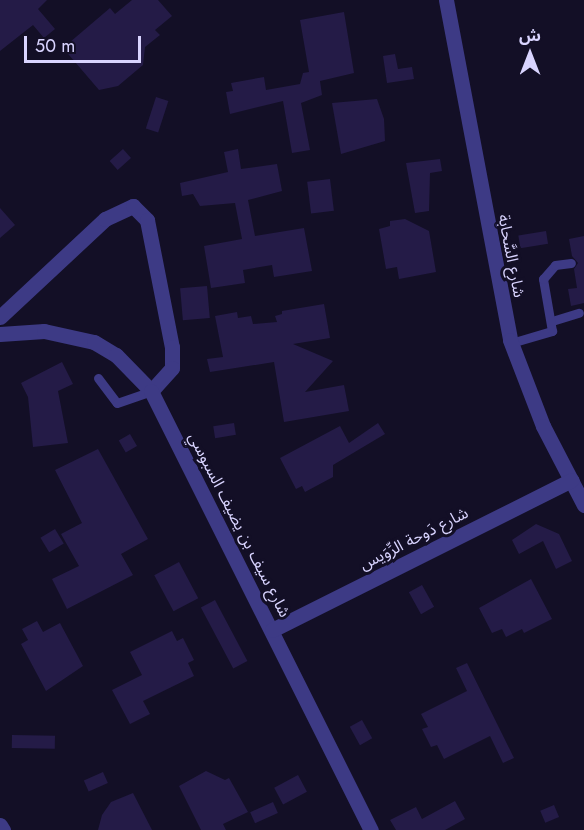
<!DOCTYPE html>
<meta charset="utf-8">
<style>
body{margin:0}
#map{position:relative;width:584px;height:830px;overflow:hidden;background:#130f26;font-family:Jost,"Noto Sans Arabic",sans-serif}
div>[style]{position:absolute}
.building>*{inset:0;background:#241b47;transform-origin:0 0}
.service>*{height:9px;margin:-4.5px;padding:0 4.5px;transform-origin:4.5px;border-radius:4.5px;background:#3d3a85}
.minor>*{height:15px;margin:-7.5px;padding:0 7.5px;transform-origin:7.5px;border-radius:7.5px;background:#3d3a85}
span{translate:-50% -50%;white-space:nowrap;text-align:center;line-height:1.15;-webkit-text-stroke:6px #130f26;paint-order:stroke}
.street-label{font-size:16px;color:#d9d4ff}
.north{position:absolute;left:500px;top:24px;width:60px;height:60px;-webkit-text-stroke:4px #130f26;paint-order:stroke;rotate:0deg;font-size:16px;font-weight:700;line-height:24px;text-align:center;color:#d9d4ff}
.north::after{content:'';display:block;margin:auto;width:21px;height:27px;background:#d9d4ff;clip-path:polygon(50% 0,100% 100%,50% 72%,0 100%)}
.scale{position:absolute;left:24px;top:36px;width:117px;height:27px;box-sizing:border-box;border:3px solid #d9d4ff;border-top:0;padding-left:8px;font-size:18px;line-height:21px;white-space:nowrap;color:#d9d4ff;-webkit-text-stroke:4px #130f26;paint-order:stroke}
</style>
<div id="map">
<div class="building">
<div style="clip-path:polygon(0 0,47px 0,38px 9px,55px 29px,44px 38px,33px 25px,0 51px)"></div>
<div style="clip-path:polygon(132px 0,158px 0,172px 16px,155px 30px,160px 35px,145px 47px,143px 65px,118px 86px,99px 90px,63px 48px,110px 8px,115px 14px)"></div>
<div style="clip-path:polygon(344px 12px,354px 73px,320px 81px,322px 95px,301px 103px,310px 150px,292px 153px,283px 101px,230px 114px,226px 92px,233px 91px,231px 83px,264px 77px,266px 90px,300px 84px,303px 73px,309px 72px,300px 20px)"></div>
<div style="clip-path:polygon(395px 54px,398px 69px,412px 67px,414px 79px,387px 83px,383px 56px)"></div>
<div style="left:156px;top:97px;width:13px;height:33px;rotate:18deg"></div>
<div style="clip-path:polygon(377px 99px,384px 119px,385px 141px,341px 154px,332px 103px)"></div>
<div style="left:123px;top:149px;width:12px;height:18px;rotate:48deg"></div>
<div style="clip-path:polygon(238px 149px,241px 169px,277px 164px,282px 191px,248px 200px,255px 236px,304px 228px,312px 271px,274px 277px,272px 265px,243px 270px,245px 283px,211px 288px,204px 246px,242px 239px,235px 203px,200px 206px,193px 194px,182px 196px,180px 183px,228px 172px,224px 152px)"></div>
<div style="clip-path:polygon(440px 159px,442px 171px,430px 173px,429px 211px,415px 213px,406px 163px)"></div>
<div style="left:330px;top:179px;width:32px;height:23px;rotate:83deg"></div>
<div style="clip-path:polygon(0 208px,15px 225px,0 238px)"></div>
<div style="clip-path:polygon(405px 219px,429px 231px,436px 272px,399px 279px,397px 267px,386px 269px,379px 229px,390px 226px,390px 221px)"></div>
<div style="left:546px;top:231px;width:13px;height:28px;rotate:81deg"></div>
<div style="clip-path:polygon(584px 236px,584px 303px,571px 306px,568px 289px,577px 288px,574px 269px,578px 263px,572px 256px,569px 239px)"></div>
<div style="left:207px;top:286px;width:32px;height:27px;rotate:85deg"></div>
<div style="clip-path:polygon(324px 304px,330px 338px,293px 344px,333px 361px,305px 392px,344px 385px,349px 411px,284px 422px,274px 362px,210px 372px,207px 359px,223px 357px,215px 316px,237px 312px,238px 318px,251px 316px,253px 324px,277px 322px,275px 316px,282px 314px,282px 311px)"></div>
<div style="clip-path:polygon(62px 362px,73px 384px,58px 391px,68px 443px,33px 447px,28px 397px,21px 383px)"></div>
<div style="left:234px;top:423px;width:12px;height:21px;rotate:81deg"></div>
<div style="clip-path:polygon(378px 423px,385px 434px,333px 465px,333px 477px,305px 492px,302px 486px,296px 489px,280px 458px,340px 426px,349px 443px)"></div>
<div style="left:130px;top:434px;width:14px;height:13px;rotate:60deg"></div>
<div style="clip-path:polygon(98px 449px,148px 539px,121px 554px,133px 575px,67px 609px,52px 579px,79px 566px,61px 534px,82px 523px,55px 470px)"></div>
<div style="clip-path:polygon(536px 524px,559px 534px,572px 561px,556px 569px,543px 541px,519px 554px,512px 540px)"></div>
<div style="left:55px;top:529px;width:17px;height:17px;rotate:59deg"></div>
<div style="left:179px;top:562px;width:41px;height:28px;rotate:62deg"></div>
<div style="clip-path:polygon(531px 579px,552px 619px,524px 633px,522px 629px,506px 637px,502px 629px,492px 633px,479px 608px)"></div>
<div style="left:422px;top:585px;width:25px;height:15px;rotate:61deg"></div>
<div style="left:215px;top:600px;width:69px;height:16px;rotate:62deg"></div>
<div style="clip-path:polygon(37px 621px,43px 632px,60px 623px,83px 666px,46px 691px,21px 644px,28px 640px,22px 629px)"></div>
<div style="clip-path:polygon(172px 631px,177px 641px,183px 638px,194px 660px,188px 663px,194px 676px,143px 701px,150px 714px,130px 724px,112px 690px,142px 675px,130px 652px)"></div>
<div style="clip-path:polygon(467px 663px,514px 758px,503px 763px,490px 736px,444px 759px,437px 745px,431px 747px,422px 729px,428px 727px,421px 714px,467px 691px,456px 668px)"></div>
<div style="left:362px;top:720px;width:21px;height:14px;rotate:61deg"></div>
<div style="left:12px;top:735px;width:43px;height:13px;rotate:1deg"></div>
<div style="clip-path:polygon(206px 771px,225px 780px,229px 778px,248px 812px,223px 824px,226px 830px,201px 830px,179px 786px)"></div>
<div style="left:103px;top:772px;width:12px;height:21px;rotate:66deg"></div>
<div style="left:298px;top:775px;width:19px;height:27px;rotate:62deg"></div>
<div style="clip-path:polygon(133px 793px,152px 830px,98px 830px,102px 815px,111px 802px)"></div>
<div style="clip-path:polygon(455px 801px,465px 819px,445px 830px,396px 830px,390px 820px,416px 807px,422px 819px)"></div>
<div style="left:273px;top:802px;width:12px;height:25px;rotate:66deg"></div>
<div style="left:554px;top:805px;width:13px;height:15px;rotate:67deg"></div>
</div>
<div class="service">
<div style="left:552px;top:321px;width:28px;rotate:-17deg"></div>
<div style="left:511px;top:343px;width:43px;rotate:-16.3deg"></div>
<div style="left:552px;top:331px;width:53px;rotate:-99.8deg"></div>
<div style="left:543px;top:279px;width:18px;rotate:-49deg"></div>
<div style="left:555px;top:265px;width:16px;rotate:-7deg"></div>
<div style="left:98px;top:378px;width:31px;rotate:53deg"></div>
<div style="left:117px;top:403px;width:36px;rotate:-19deg"></div>
</div>
<div class="minor">
<div style="left:446px;top:0;width:346px;rotate:79.3deg"></div>
<div style="left:510px;top:340px;width:92px;rotate:69deg"></div>
<div style="left:543px;top:426px;width:89px;rotate:62.6deg"></div>
<div style="left:0;top:317px;width:144px;rotate:-43deg"></div>
<div style="left:105px;top:219px;width:31px;rotate:-25deg"></div>
<div style="left:133px;top:206px;width:20px;rotate:45deg"></div>
<div style="left:147px;top:220px;width:129px;rotate:78.9deg"></div>
<div style="left:172px;top:347px;width:21px;rotate:90deg"></div>
<div style="left:172px;top:368px;width:31px;rotate:132deg"></div>
<div style="left:0;top:334px;width:44px;rotate:-3.9deg"></div>
<div style="left:44px;top:331px;width:51px;rotate:12.4deg"></div>
<div style="left:94px;top:342px;width:26px;rotate:31deg"></div>
<div style="left:116px;top:355px;width:50px;rotate:45.8deg"></div>
<div style="left:151px;top:391px;width:491px;rotate:63.4deg"></div>
<div style="left:272px;top:630px;width:335px;rotate:-26.6deg"></div>
<div style="left:0;top:825px;width:6px;rotate:59deg"></div>
</div>
<div class="street-label">
<span style="left:511px;top:256px;rotate:79deg">شارع السَّحابة</span>
<span style="left:239px;top:525px;rotate:63deg">شارع سيف بن يضيف السبوسي</span>
<span style="left:414px;top:539px;rotate:-27deg">شارع دَوحة الرِّوَيس</span>
</div>
<div class="north">ش</div>
<div class="scale">50 m</div>
</div>
